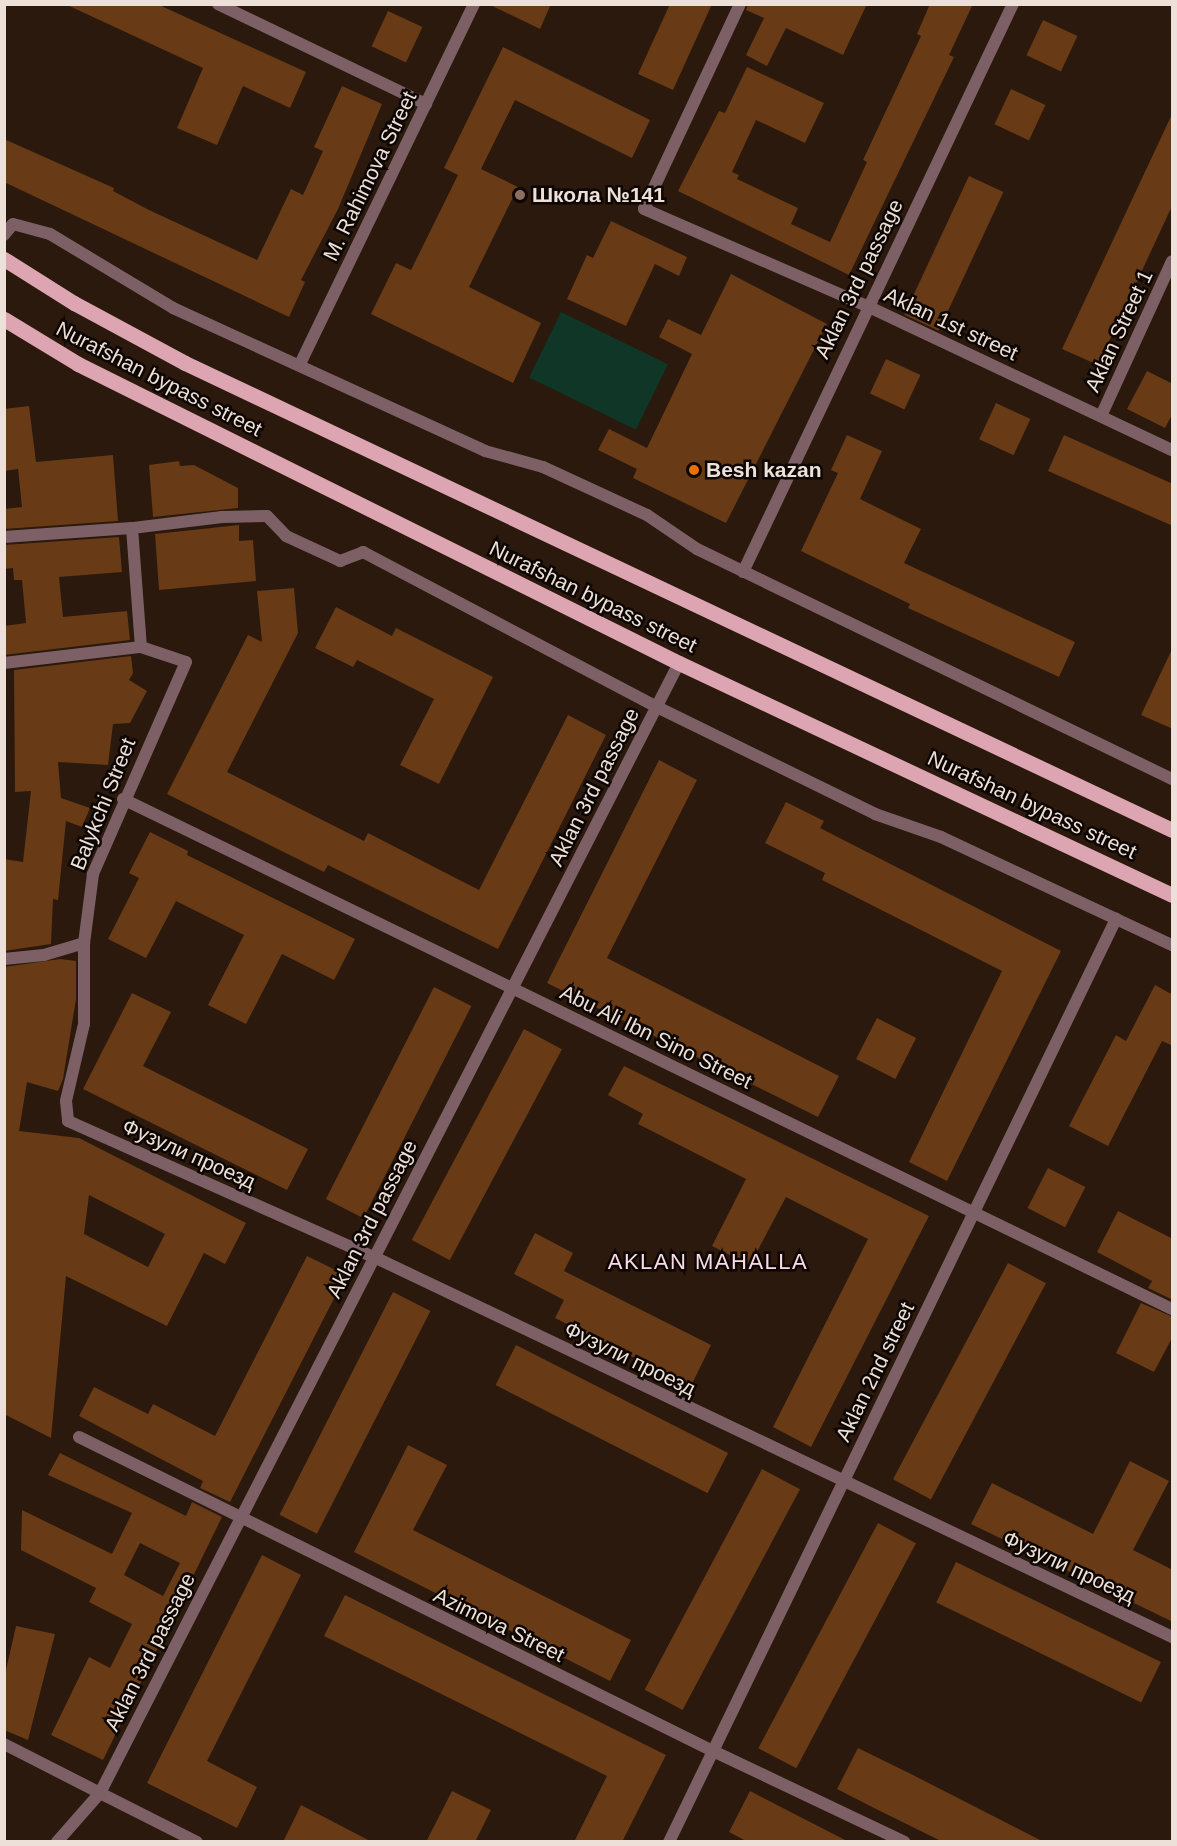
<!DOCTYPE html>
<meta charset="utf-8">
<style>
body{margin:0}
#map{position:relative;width:1177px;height:1846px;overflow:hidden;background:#2a190c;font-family:Arial,sans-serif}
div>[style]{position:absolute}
.green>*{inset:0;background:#0f3626;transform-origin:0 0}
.building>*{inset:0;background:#683a15;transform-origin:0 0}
.service>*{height:12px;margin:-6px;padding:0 6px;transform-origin:6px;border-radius:6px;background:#7c6066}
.minor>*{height:12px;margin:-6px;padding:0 6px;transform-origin:6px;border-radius:6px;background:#7c6066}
.primary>*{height:15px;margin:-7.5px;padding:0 7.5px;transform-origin:7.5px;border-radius:7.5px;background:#dda4b1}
.dots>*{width:16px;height:16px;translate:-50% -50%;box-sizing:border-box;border:3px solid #0d0603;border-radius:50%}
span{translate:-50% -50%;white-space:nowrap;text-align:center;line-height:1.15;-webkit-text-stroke:5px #0d0603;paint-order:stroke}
.street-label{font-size:21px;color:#ece0d8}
.poi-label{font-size:21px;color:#ece0d8;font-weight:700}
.left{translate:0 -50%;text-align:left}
.neighbourhood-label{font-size:22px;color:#fbdae8;letter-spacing:1.5px}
.frame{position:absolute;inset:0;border:6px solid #ece0d8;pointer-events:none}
</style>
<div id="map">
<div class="green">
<div style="left:561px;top:312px;width:119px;height:73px;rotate:26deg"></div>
</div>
<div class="building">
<div style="clip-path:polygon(65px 4px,157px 4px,306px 72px,290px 108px,243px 86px,217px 145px,177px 128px,203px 68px)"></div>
<div style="clip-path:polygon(488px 4px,551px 4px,540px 29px)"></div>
<div style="clip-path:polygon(670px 4px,712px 4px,673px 90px,638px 74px)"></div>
<div style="clip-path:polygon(748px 4px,867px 4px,843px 55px,786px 28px,767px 66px,746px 55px,764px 18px,746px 10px)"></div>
<div style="clip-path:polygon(930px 4px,973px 4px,949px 55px,954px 57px,849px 275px,678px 191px,719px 111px,725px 113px,747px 67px,824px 103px,805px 143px,756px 120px,732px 172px,739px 175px,737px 179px,798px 208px,791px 224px,830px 242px,867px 162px,863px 160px,921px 36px,917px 34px)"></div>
<div style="left:388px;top:11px;width:38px;height:39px;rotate:25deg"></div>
<div style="left:1043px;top:20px;width:38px;height:39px;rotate:25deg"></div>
<div style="clip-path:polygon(503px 47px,650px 120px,632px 158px,515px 100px,481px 169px,518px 187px,469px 287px,541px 323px,513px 383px,371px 314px,396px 263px,411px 270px,458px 175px,444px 168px)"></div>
<div style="clip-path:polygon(342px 86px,382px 104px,338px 209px,301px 280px,305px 282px,289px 317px,4px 182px,4px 139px,114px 188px,113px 191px,149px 210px,257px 260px,291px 189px,303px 195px,323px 151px,314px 147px)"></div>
<div style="left:1011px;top:89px;width:38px;height:39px;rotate:25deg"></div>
<div style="clip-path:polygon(1173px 112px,1173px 204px,1098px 365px,1062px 349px)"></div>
<div style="left:969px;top:176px;width:38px;height:153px;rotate:25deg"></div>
<div style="clip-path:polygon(611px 221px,687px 257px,679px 276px,655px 264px,626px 326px,567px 299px,587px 255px,593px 258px)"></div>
<div style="clip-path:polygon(731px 274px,827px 324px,726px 523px,633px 478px,637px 469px,598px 450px,609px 429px,647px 448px,692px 354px,659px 337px,668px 319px,701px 335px)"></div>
<div style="left:886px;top:359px;width:38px;height:38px;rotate:25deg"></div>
<div style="clip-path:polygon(1147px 371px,1173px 384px,1173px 413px,1165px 428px,1127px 409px)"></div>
<div style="left:996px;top:403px;width:38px;height:40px;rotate:25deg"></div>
<div style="clip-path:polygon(29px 406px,36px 462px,113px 455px,118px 521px,4px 529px,4px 509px,22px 507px,18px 469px,4px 471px,4px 409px)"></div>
<div style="clip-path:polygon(847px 435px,882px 451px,860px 499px,921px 529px,904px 563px,1075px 642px,1059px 677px,908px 608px,910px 604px,801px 551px,838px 473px,831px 470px)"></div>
<div style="clip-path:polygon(1064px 435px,1173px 484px,1173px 526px,1048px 471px)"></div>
<div style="clip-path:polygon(179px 461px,180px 466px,194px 465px,238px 488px,238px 508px,153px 517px,149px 465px)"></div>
<div style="clip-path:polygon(239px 525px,239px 541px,253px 540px,256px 581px,159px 590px,155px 534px)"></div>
<div style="clip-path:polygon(119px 537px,122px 572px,59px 577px,63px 617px,127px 611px,130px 640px,4px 655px,4px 626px,26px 623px,22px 580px,14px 580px,13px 568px,4px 569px,4px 545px)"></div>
<div style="clip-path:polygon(294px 588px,298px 633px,227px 772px,364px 841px,368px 833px,479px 890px,568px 715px,606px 735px,498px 949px,328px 865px,324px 872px,167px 794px,248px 635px,262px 642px,257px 591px)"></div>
<div style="clip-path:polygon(336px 607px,392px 636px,396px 628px,493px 677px,439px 784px,400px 765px,434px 699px,357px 660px,353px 667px,315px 648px)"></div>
<div style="clip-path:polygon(1173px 647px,1173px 729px,1141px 715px)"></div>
<div style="clip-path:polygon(131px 656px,133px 673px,129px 680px,147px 691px,130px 723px,113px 724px,108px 765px,58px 762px,61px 798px,90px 808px,82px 827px,66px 821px,58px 900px,53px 899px,51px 944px,4px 951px,4px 859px,23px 862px,31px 791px,15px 792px,14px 670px)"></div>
<div style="clip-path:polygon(659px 760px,697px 780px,607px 958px,839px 1076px,818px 1117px,547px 983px)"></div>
<div style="clip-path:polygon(786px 802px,824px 821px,820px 828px,1061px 951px,947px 1181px,909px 1162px,1002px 971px,822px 880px,825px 873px,765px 843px)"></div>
<div style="clip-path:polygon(150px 832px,188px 851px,187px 855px,355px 939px,334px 980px,282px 954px,246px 1024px,208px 1005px,244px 935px,176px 901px,146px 958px,108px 939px,139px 878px,129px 873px)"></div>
<div style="clip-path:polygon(evenodd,60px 959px,76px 961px,76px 999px,63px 1079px,58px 1091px,27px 1082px,19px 1131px,79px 1138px,246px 1223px,225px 1264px,204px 1253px,167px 1326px,66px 1276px,51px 1438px,4px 1414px,4px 967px,60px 959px,89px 1195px,165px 1234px,148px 1267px,84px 1234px,89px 1195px)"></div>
<div style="clip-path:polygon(1155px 985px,1173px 995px,1173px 1046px,1162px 1041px,1108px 1146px,1069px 1126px,1116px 1035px,1126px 1041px)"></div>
<div style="left:434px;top:987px;width:42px;height:238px;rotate:27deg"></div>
<div style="clip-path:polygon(132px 993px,171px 1012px,143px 1066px,308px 1149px,287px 1190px,83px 1089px)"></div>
<div style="left:877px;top:1018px;width:44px;height:46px;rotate:27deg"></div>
<div style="left:524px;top:1029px;width:43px;height:239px;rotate:28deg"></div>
<div style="clip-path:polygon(624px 1066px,929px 1216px,811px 1447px,773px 1427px,868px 1239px,786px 1197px,750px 1265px,712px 1246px,746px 1179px,638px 1124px,643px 1114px,608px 1095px)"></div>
<div style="left:1048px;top:1168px;width:42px;height:45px;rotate:27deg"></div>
<div style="clip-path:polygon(1118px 1211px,1173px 1239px,1173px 1300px,1148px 1288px,1152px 1281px,1097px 1252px)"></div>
<div style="clip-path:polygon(535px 1233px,573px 1253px,564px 1271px,711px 1345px,691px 1386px,555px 1318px,564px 1300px,514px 1274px)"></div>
<div style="clip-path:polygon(307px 1256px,346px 1275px,230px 1502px,200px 1488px,203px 1481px,79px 1416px,94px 1387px,148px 1414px,153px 1404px,215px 1436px)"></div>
<div style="left:1008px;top:1263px;width:43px;height:245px;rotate:28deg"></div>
<div style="left:393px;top:1292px;width:42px;height:250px;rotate:27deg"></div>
<div style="clip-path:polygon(1141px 1303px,1173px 1317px,1173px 1336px,1154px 1372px,1116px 1353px)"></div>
<div style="left:516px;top:1345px;width:238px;height:45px;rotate:27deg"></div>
<div style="clip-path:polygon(408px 1445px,447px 1465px,413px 1530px,631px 1640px,610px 1681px,354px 1552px)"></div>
<div style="clip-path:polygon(evenodd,60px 1453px,186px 1516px,192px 1502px,222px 1517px,103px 1760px,51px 1735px,89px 1657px,110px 1668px,132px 1624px,89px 1602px,96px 1588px,21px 1550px,22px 1510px,112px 1554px,132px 1513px,48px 1475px,60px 1453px,140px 1543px,180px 1563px,163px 1596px,124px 1575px,140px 1543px)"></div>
<div style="clip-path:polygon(1130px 1461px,1169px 1481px,1133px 1550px,1173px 1570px,1173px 1622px,971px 1524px,992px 1483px,1093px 1534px)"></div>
<div style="left:762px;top:1469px;width:43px;height:250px;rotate:28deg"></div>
<div style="left:878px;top:1523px;width:43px;height:255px;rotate:28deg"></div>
<div style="clip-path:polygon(262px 1555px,301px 1575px,207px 1761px,257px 1787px,237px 1828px,147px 1783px)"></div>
<div style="left:956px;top:1562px;width:228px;height:45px;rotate:26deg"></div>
<div style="clip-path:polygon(345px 1595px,666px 1755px,622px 1842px,574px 1842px,607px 1776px,324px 1636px)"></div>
<div style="clip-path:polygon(16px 1626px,55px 1634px,28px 1740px,4px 1730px,4px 1679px)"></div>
<div style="clip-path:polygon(858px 1748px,911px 1774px,1044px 1842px,943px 1842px,876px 1809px,837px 1789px)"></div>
<div style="clip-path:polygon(452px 1791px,491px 1810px,475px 1842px,426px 1842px)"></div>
<div style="clip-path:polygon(750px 1791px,849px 1842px,748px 1842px,729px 1832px)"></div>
<div style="clip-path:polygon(301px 1805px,372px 1842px,283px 1842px)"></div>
</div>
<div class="service">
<div style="left:4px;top:235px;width:14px;rotate:-51deg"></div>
<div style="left:13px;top:224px;width:38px;rotate:15deg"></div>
<div style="left:50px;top:234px;width:144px;rotate:31deg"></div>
<div style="left:173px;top:308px;width:343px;rotate:24.6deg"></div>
<div style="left:485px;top:451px;width:60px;rotate:15.4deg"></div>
<div style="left:543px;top:467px;width:115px;rotate:24.8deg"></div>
<div style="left:647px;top:515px;width:60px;rotate:34.2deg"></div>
<div style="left:697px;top:549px;width:528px;rotate:25.84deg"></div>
<div style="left:222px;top:517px;width:45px;rotate:-1.3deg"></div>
<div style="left:267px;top:516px;width:28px;rotate:46deg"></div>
<div style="left:286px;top:536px;width:60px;rotate:24.8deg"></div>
<div style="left:340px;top:561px;width:25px;rotate:-21deg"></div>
<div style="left:363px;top:552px;width:332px;rotate:27.8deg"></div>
<div style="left:657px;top:707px;width:243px;rotate:26.1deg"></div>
<div style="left:875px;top:814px;width:70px;rotate:19.2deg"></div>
<div style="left:941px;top:837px;width:255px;rotate:25.1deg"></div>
<div style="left:4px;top:537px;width:128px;rotate:-4deg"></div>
<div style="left:4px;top:663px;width:138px;rotate:-6.7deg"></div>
<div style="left:4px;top:959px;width:40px;rotate:-5.7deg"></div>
<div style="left:44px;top:955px;width:42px;rotate:-16.7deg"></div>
<div style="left:4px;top:1744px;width:108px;rotate:27deg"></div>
<div style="left:100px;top:1793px;width:65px;rotate:131.3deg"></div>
</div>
<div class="minor">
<div style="left:218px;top:4px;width:231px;rotate:25.7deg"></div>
<div style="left:740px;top:4px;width:226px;rotate:115.1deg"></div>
<div style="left:644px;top:209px;width:243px;rotate:23.5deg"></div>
<div style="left:867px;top:306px;width:337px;rotate:25.3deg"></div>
<div style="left:300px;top:364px;width:400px;rotate:-64.2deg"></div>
<div style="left:1101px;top:416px;width:170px;rotate:-65.4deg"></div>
<div style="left:222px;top:517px;width:91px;rotate:173deg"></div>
<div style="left:132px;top:528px;width:119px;rotate:85.7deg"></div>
<div style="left:141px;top:647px;width:47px;rotate:18.4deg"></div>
<div style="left:186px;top:662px;width:232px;rotate:113.7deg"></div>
<div style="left:93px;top:874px;width:70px;rotate:97.4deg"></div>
<div style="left:84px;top:943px;width:81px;rotate:90deg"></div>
<div style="left:84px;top:1024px;width:79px;rotate:103.2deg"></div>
<div style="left:66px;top:1101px;width:20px;rotate:84deg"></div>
<div style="left:68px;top:1121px;width:335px;rotate:24deg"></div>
<div style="left:374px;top:1257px;width:884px;rotate:25.46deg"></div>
<div style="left:743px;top:572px;width:629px;rotate:-64.58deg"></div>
<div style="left:123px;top:799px;width:1166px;rotate:25.93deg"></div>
<div style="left:79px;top:1437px;width:707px;rotate:26.35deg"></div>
<div style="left:713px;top:1751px;width:212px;rotate:25.4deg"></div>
<div style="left:197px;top:1842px;width:109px;rotate:-153.2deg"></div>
<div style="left:100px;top:1793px;width:1270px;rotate:-62.87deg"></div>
<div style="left:669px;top:1842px;width:1026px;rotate:-64.16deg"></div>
</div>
<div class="primary">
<div style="left:4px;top:259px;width:83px;rotate:32.2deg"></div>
<div style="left:74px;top:303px;width:126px;rotate:28.4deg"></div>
<div style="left:185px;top:363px;width:1092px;rotate:25.32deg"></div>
<div style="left:4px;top:319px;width:87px;rotate:31.3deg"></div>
<div style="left:78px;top:364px;width:671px;rotate:26.45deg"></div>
<div style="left:679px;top:663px;width:545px;rotate:25.2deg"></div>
</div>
<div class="dots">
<div style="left:520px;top:195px;background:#8d6e63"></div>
<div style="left:694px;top:470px;background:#e8710a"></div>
</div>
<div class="street-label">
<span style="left:370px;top:176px;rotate:-64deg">M. Rahimova Street</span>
<span style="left:859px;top:279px;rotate:-64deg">Аklаn 3rd passage</span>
<span style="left:951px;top:324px;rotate:25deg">Aklan 1st street</span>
<span style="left:1119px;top:331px;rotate:-65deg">Аklаn Street 1</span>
<span style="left:159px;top:379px;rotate:27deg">Nurafshan bypass street</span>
<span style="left:593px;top:597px;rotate:26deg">Nurafshan bypass street</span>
<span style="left:594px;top:787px;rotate:-63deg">Аklаn 3rd passage</span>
<span style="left:103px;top:804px;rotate:-68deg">Balykchi Street</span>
<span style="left:1032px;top:805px;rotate:25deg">Nurafshan bypass street</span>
<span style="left:656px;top:1037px;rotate:26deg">Abu Ali Ibn Sino Street</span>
<span style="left:189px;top:1154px;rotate:24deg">Фузули проезд</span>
<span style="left:372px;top:1219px;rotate:-63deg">Аklаn 3rd passage</span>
<span style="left:630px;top:1359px;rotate:26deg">Фузули проезд</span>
<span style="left:875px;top:1372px;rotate:-64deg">Аklаn 2nd street</span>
<span style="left:1069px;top:1567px;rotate:25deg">Фузули проезд</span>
<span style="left:499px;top:1625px;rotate:26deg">Azimova Street</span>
<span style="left:150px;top:1652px;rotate:-63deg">Аklаn 3rd passage</span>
</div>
<div class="poi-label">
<span class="left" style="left:532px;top:195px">Школа №141</span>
<span class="left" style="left:706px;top:470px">Besh kazan</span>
</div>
<div class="neighbourhood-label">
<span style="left:708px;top:1262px">AKLAN MAHALLA</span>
</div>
<div class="frame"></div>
</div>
